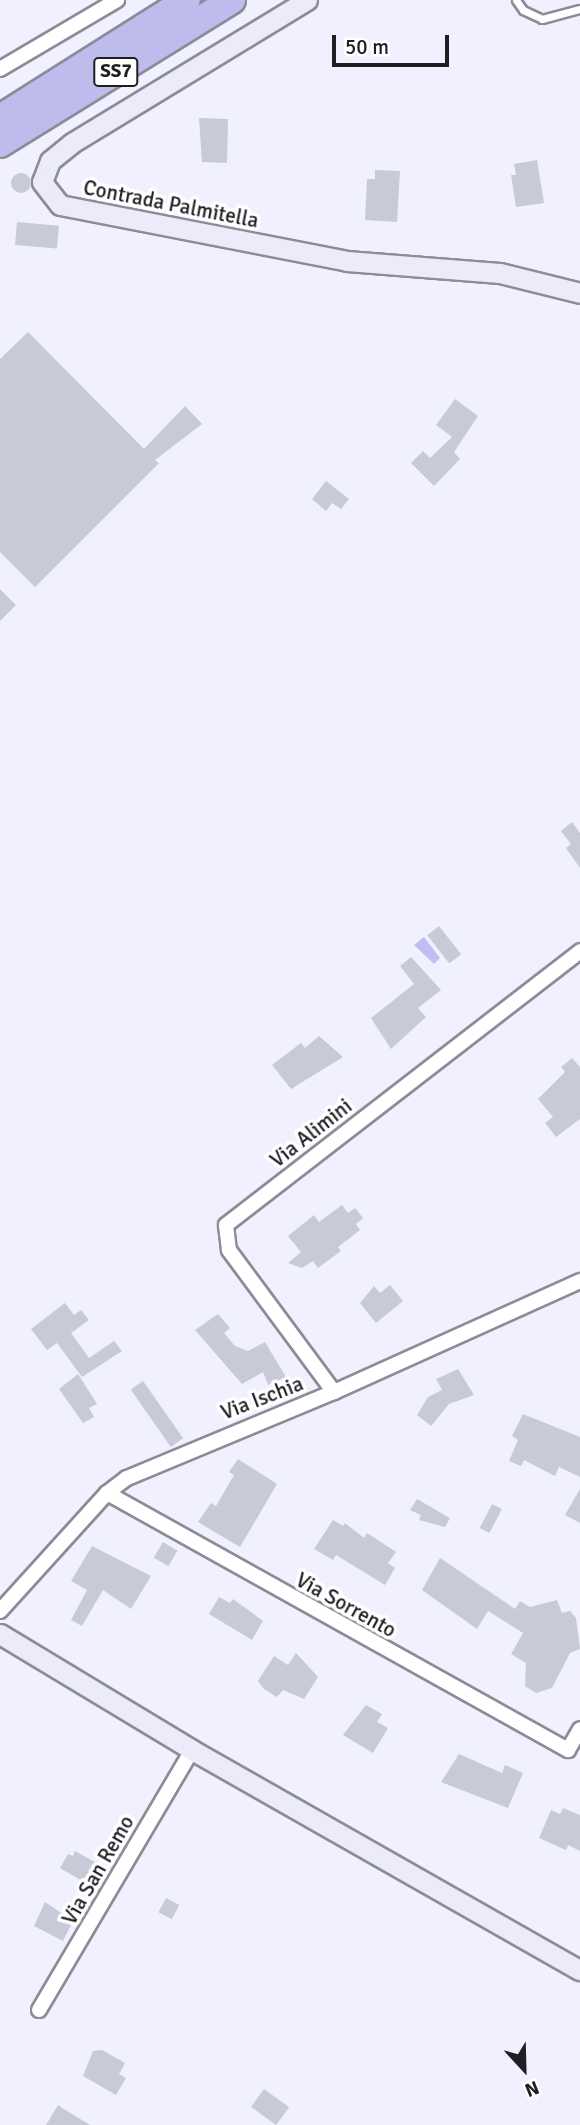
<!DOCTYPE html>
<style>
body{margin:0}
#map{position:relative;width:580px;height:2125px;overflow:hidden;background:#f0f0fe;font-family:Signika,sans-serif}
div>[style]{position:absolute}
.water>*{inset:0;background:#bfbef3}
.building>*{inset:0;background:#c9cad7;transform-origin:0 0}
.round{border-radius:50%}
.roads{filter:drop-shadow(2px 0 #8b8c98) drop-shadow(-2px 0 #8b8c98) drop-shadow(0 2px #8b8c98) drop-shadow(0 -2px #8b8c98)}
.lane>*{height:7px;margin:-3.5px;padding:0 3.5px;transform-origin:3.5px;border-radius:3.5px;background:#fff}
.street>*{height:14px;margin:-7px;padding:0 7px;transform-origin:7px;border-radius:7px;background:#fff}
.secondary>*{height:19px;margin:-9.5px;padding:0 9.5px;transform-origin:9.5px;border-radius:9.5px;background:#ebebfa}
.highway>*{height:26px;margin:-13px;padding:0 13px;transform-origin:13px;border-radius:13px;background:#bdbced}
span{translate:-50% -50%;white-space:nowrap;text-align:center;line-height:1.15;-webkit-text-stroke:7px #fff;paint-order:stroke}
.shield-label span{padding:2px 5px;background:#fff;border:2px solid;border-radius:5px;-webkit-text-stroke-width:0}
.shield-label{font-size:19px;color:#1e1e23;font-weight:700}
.street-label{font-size:21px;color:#1e1e23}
.north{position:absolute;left:489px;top:2034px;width:70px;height:70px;-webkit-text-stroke:5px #fff;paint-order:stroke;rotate:158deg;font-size:19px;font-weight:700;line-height:28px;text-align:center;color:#1e1e23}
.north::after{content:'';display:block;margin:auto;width:24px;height:32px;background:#1e1e23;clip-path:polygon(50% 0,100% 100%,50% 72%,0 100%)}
.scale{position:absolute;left:332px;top:35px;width:117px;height:32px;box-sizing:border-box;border:4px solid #1e1e23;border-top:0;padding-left:9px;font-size:21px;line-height:24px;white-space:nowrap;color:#1e1e23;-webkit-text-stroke:5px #fff;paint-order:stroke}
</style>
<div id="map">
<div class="water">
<div style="clip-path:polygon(424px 937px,440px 958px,434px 964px,414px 945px)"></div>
</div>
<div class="building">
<div style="clip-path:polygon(199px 118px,228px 119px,227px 163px,202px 162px)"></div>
<div style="clip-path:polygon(537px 160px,544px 203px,516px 207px,511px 175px,516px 175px,514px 164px)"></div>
<div style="clip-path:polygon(375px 170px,400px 171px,397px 222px,365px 220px,367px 179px,375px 179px)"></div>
<div class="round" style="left:11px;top:173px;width:20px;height:20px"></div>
<div style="left:17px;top:222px;width:42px;height:23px;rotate:5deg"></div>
<div style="clip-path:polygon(28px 332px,144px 449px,185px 406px,202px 424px,155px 460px,159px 463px,35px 587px,0 552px,0 359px)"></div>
<div style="clip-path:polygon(455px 399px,478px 416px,454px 452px,460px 459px,434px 486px,411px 463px,423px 451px,430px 458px,452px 437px,436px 425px)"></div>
<div style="clip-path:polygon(326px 481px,349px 499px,341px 509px,332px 503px,326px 511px,312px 499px)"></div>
<div style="clip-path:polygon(0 589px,16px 605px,0 621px)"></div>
<div style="clip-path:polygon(572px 822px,580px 833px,580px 868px,566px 848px,571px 844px,561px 831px)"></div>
<div style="left:439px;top:926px;width:36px;height:15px;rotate:52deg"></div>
<div style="clip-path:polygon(411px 957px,441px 990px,418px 1008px,426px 1017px,391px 1049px,371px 1018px,414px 984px,400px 966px)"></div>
<div style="clip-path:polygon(319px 1036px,343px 1057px,291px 1089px,272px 1065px,301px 1043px,305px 1048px)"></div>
<div style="clip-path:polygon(572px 1058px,580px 1067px,580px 1119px,556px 1137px,545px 1123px,553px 1117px,538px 1099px,565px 1072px,561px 1067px)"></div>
<div style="clip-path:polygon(342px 1205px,348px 1213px,355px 1208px,363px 1218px,356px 1224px,360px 1230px,338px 1247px,341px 1251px,318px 1268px,313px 1261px,302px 1268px,288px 1263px,301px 1252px,288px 1236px,314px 1215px,319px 1222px)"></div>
<div style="clip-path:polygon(390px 1285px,403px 1301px,376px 1323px,360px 1303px,374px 1286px,380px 1293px)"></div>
<div style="clip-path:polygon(65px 1303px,74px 1315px,81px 1310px,89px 1320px,71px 1333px,89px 1358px,114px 1341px,122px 1351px,82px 1377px,57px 1343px,47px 1350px,31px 1329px)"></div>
<div style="clip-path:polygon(218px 1314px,230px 1328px,224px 1333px,235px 1346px,248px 1351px,265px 1342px,286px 1377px,268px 1385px,263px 1372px,242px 1384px,195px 1330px)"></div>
<div style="clip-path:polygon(458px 1369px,474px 1395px,449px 1404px,431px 1426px,417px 1415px,428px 1397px,442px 1390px,436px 1379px)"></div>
<div style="clip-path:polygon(78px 1374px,97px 1404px,89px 1408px,94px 1417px,83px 1423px,59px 1389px)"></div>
<div style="left:143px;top:1381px;width:70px;height:15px;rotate:55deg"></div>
<div style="clip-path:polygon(523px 1414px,580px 1437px,580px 1477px,559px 1467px,555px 1476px,524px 1460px,521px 1466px,509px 1461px,518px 1440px,512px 1436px)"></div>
<div style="clip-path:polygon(238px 1459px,277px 1484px,240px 1547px,198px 1522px,211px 1503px,216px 1506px,234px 1475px,229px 1472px)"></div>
<div style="clip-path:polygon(580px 1489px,580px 1523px,565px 1515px)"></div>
<div style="clip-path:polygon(417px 1499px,450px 1518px,445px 1527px,419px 1520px,421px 1515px,410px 1510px)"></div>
<div style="left:492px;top:1504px;width:11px;height:27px;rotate:27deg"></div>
<div style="clip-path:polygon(333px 1520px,343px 1526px,345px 1523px,364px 1538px,367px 1533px,396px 1552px,388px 1563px,395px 1568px,385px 1585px,336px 1555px,333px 1560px,314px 1549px)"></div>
<div style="left:163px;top:1542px;width:17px;height:18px;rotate:31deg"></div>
<div style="clip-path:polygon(92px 1546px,151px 1576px,131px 1609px,103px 1590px,82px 1626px,71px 1620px,87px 1590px,71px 1581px)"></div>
<div style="clip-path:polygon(440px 1558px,515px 1609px,520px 1601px,530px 1607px,557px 1600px,562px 1613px,570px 1611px,576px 1618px,580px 1649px,570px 1653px,552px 1688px,536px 1693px,525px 1686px,526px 1663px,511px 1654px,523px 1633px,488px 1611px,477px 1629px,422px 1590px)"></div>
<div style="clip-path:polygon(219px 1597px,230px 1603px,233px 1599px,263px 1621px,252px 1640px,209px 1614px)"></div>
<div style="clip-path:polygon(296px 1653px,318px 1677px,304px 1699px,283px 1690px,277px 1697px,264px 1689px,258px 1681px,274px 1656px,288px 1665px)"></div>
<div style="clip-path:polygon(366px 1705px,382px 1714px,377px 1722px,388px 1728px,373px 1753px,343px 1735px)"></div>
<div style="clip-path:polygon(459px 1754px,502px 1773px,505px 1765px,523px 1773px,508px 1808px,441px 1782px)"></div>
<div style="clip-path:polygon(563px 1808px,580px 1815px,580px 1851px,568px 1845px,566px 1850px,539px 1838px,551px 1810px,560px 1814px)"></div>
<div style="clip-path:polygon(75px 1851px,100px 1865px,89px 1885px,60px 1868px,68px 1854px,73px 1856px)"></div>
<div style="left:166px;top:1898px;width:15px;height:16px;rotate:28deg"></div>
<div style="clip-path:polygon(45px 1902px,73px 1921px,63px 1941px,34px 1926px)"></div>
<div style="clip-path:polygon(102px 2050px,125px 2063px,119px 2074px,126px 2078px,116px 2095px,83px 2076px,93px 2051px)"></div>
<div style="left:264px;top:2089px;width:31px;height:22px;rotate:36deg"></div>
<div style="clip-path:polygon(58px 2105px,64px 2109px,90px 2125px,46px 2125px)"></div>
</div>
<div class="roads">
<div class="lane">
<div style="left:516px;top:0;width:12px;rotate:55deg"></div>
<div style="left:523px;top:10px;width:21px;rotate:25deg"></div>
<div style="left:542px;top:19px;width:39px;rotate:-15deg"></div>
</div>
<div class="street">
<div style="left:0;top:69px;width:136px;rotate:-30.5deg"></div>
<div style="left:334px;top:1392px;width:177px;rotate:-126.5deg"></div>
<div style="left:229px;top:1250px;width:25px;rotate:-97deg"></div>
<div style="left:226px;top:1225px;width:448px;rotate:-37.7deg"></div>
<div style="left:107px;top:1493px;width:528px;rotate:29.14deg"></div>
<div style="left:568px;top:1750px;width:24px;rotate:-60deg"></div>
<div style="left:0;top:1611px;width:159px;rotate:-47.8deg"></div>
<div style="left:107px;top:1493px;width:25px;rotate:-37deg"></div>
<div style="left:127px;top:1478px;width:224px;rotate:-22.6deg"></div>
<div style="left:334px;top:1392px;width:270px;rotate:-24.3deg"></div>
<div style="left:39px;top:2010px;width:302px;rotate:-59.5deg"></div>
</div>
<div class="secondary">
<div style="left:307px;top:0;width:275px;rotate:148.7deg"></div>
<div style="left:72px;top:143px;width:28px;rotate:141deg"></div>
<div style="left:50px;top:161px;width:22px;rotate:111deg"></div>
<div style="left:42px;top:182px;width:29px;rotate:52deg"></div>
<div style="left:60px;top:205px;width:292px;rotate:11deg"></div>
<div style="left:347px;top:261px;width:153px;rotate:4.5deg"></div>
<div style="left:500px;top:273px;width:82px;rotate:14deg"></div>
<div style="left:0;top:1634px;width:224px;rotate:31.1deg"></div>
<div style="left:192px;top:1750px;width:446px;rotate:29.6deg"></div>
</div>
<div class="highway">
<div style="left:0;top:118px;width:221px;rotate:-32.3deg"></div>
<div style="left:0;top:144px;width:273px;rotate:-31.8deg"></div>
</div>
</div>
<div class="shield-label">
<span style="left:116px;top:72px">SS7</span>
</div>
<div class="street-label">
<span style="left:171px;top:204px;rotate:11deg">Contrada Palmitella</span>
<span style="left:311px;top:1133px;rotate:-38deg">Via Alimini</span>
<span style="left:262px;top:1398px;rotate:-21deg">Via Ischia</span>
<span style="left:346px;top:1605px;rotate:29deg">Via Sorrento</span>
<span style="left:98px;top:1870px;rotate:-60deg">Via San Remo</span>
</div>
<div class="north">N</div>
<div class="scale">50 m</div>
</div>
